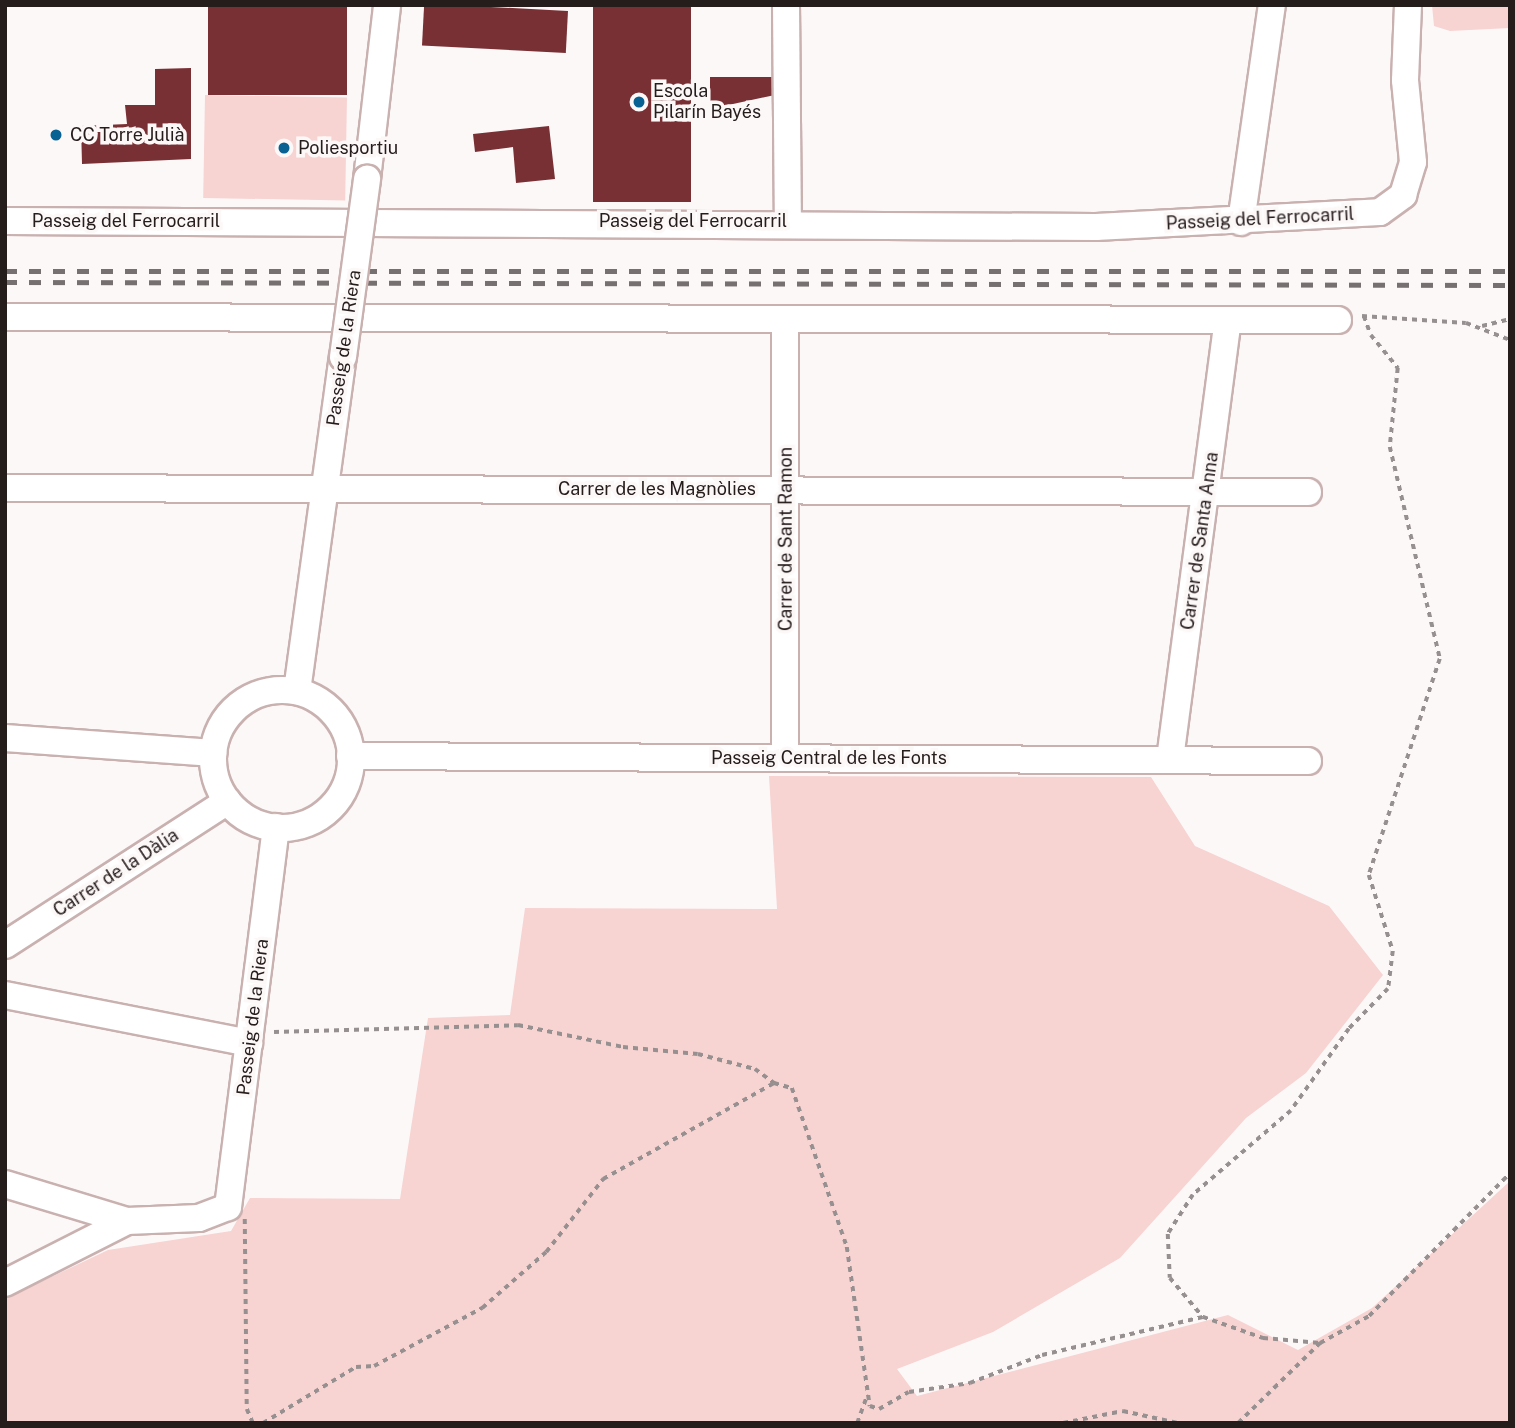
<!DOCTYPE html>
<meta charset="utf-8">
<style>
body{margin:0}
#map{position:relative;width:1515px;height:1428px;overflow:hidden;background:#fdf8f8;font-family:"Public Sans",sans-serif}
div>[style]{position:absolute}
.green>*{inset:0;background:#f7d3d2;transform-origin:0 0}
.building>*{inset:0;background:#793034;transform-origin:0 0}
.path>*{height:3.5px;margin-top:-1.75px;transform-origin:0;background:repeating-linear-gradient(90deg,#979090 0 5px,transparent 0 10px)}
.roads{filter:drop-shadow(2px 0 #c9b1b0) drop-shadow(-2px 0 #c9b1b0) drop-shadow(0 2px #c9b1b0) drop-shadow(0 -2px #c9b1b0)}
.street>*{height:26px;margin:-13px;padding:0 13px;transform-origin:13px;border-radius:13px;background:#fff}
.street>.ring{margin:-13px;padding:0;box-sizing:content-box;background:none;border:26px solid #fff;border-radius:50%}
.rail>*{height:5px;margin-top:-2.5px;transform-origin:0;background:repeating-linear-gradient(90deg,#777070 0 12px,transparent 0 24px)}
.bridges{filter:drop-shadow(2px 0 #c9b1b0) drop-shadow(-2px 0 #c9b1b0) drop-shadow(0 2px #c9b1b0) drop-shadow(0 -2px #c9b1b0)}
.street-bridge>*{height:26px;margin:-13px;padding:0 13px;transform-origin:13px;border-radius:13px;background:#fff}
.dots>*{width:19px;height:19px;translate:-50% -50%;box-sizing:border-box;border:4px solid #fdf8f8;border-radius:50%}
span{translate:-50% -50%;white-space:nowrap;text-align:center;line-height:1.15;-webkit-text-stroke:7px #fdf8f8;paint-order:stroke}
.poi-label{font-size:18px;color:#251c1c}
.left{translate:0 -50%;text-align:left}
.street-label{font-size:18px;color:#251c1c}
.frame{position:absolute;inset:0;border:7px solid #251c1c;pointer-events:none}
</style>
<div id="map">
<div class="green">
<div style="clip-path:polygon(1432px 5px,1510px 5px,1510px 28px,1450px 31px,1434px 26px)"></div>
<div style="left:205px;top:95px;width:142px;height:103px;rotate:1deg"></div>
<div style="clip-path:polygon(769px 776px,1151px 777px,1195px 846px,1329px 906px,1383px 975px,1306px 1073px,1246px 1118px,1120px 1258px,993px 1332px,897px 1369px,917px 1396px,1228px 1315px,1298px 1350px,1372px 1308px,1510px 1181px,1510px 1423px,5px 1423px,5px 1299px,108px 1250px,231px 1231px,250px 1198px,400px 1199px,428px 1018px,510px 1015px,525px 908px,777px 909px)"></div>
</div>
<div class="building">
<div style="left:208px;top:5px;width:139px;height:90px"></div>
<div style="left:593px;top:5px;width:98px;height:197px"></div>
<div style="left:568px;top:11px;width:42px;height:144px;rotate:93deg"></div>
<div style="clip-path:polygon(191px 68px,191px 159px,82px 164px,81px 126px,127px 124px,125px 105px,155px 105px,155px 69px)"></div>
<div style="clip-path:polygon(710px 77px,774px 77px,775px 95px,710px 109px)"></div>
<div style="clip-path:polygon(549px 126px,555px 179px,516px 183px,513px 147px,475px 152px,473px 134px)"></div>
</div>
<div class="path">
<div style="left:1362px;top:316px;width:104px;rotate:3.9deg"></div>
<div style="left:1466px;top:323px;width:47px;rotate:21.1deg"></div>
<div style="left:1364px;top:316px;width:20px;rotate:70deg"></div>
<div style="left:1371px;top:335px;width:43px;rotate:50.7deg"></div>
<div style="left:1398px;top:368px;width:79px;rotate:95.8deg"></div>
<div style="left:1390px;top:447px;width:218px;rotate:76.7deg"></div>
<div style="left:1440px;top:659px;width:227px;rotate:108.2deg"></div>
<div style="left:1369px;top:875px;width:80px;rotate:72.5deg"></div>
<div style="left:1393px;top:951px;width:38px;rotate:97deg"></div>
<div style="left:1388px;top:989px;width:56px;rotate:134.3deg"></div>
<div style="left:1349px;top:1029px;width:100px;rotate:125.3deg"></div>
<div style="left:1291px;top:1111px;width:129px;rotate:139.4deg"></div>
<div style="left:1193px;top:1195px;width:46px;rotate:122.7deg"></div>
<div style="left:1168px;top:1234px;width:44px;rotate:87.4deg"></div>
<div style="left:1170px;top:1278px;width:51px;rotate:49.8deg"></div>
<div style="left:1203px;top:1317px;width:64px;rotate:19.3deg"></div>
<div style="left:1263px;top:1338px;width:57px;rotate:5deg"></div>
<div style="left:1320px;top:1343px;width:56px;rotate:-28.9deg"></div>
<div style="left:1369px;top:1316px;width:201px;rotate:-45.4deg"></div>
<div style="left:1482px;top:326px;width:29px;rotate:-14deg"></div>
<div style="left:274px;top:1032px;width:244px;rotate:-1.6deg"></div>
<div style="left:518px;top:1025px;width:107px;rotate:11.8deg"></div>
<div style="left:623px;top:1047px;width:75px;rotate:5.3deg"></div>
<div style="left:698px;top:1054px;width:59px;rotate:14.7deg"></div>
<div style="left:755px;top:1069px;width:24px;rotate:36deg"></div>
<div style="left:245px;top:1219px;width:190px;rotate:89.4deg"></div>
<div style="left:247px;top:1409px;width:15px;rotate:67deg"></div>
<div style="left:263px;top:1423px;width:109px;rotate:-31.1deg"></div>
<div style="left:356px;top:1367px;width:18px;rotate:-3deg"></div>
<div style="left:374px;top:1366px;width:123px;rotate:-28.2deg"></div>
<div style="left:482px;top:1308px;width:85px;rotate:-41.2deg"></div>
<div style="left:546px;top:1252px;width:93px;rotate:-52deg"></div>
<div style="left:603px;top:1179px;width:196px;rotate:-29.3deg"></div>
<div style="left:774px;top:1083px;width:19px;rotate:16deg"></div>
<div style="left:792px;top:1088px;width:168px;rotate:70.9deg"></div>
<div style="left:847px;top:1247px;width:161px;rotate:81.8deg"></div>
<div style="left:870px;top:1406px;width:9px;rotate:18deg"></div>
<div style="left:879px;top:1409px;width:34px;rotate:-30deg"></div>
<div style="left:909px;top:1392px;width:62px;rotate:-8.4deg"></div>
<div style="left:970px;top:1383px;width:77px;rotate:-21.3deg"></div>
<div style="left:1042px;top:1355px;width:165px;rotate:-13.3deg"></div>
<div style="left:857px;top:1423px;width:30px;rotate:-70deg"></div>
<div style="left:1029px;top:1423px;width:20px"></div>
<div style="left:1063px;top:1423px;width:61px;rotate:-11.3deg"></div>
<div style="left:1123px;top:1411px;width:56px;rotate:12.3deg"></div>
<div style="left:1238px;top:1423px;width:115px;rotate:-44.3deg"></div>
</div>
<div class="roads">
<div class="street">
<div style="left:786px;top:5px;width:217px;rotate:89.5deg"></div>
<div style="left:367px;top:179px;width:175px;rotate:-83.4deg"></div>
<div style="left:5px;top:221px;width:1091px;rotate:0.32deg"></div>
<div style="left:1096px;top:227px;width:284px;rotate:-3deg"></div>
<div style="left:1380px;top:212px;width:29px;rotate:-36deg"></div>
<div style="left:1403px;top:195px;width:34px;rotate:-73deg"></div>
<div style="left:1413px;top:162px;width:82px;rotate:-95.6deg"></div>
<div style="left:1405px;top:80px;width:75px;rotate:-87.7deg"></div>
<div style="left:1241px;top:222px;width:219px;rotate:-81.9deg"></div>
<div style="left:5px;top:317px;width:1333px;rotate:0.13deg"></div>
<div style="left:785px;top:320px;width:438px;rotate:90deg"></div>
<div style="left:5px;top:488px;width:1303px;rotate:0.18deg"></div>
<div class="ring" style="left:213px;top:690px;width:112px;height:112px"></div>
<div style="left:297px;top:691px;width:337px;rotate:-82.2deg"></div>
<div style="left:5px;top:738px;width:209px;rotate:4.1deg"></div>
<div style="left:350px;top:756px;width:958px;rotate:0.3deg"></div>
<div style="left:1170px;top:759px;width:442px;rotate:-82.5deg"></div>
<div style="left:5px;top:945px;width:265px;rotate:-32.9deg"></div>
<div style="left:5px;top:995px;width:249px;rotate:11.1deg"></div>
<div style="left:5px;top:1184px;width:127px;rotate:16.9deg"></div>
<div style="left:127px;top:1221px;width:72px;rotate:-2.4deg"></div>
<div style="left:199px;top:1218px;width:31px;rotate:-21deg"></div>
<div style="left:228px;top:1207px;width:383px;rotate:-82.8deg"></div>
<div style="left:5px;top:1283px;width:137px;rotate:-26.9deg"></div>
</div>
</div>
<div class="rail">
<div style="left:5px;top:271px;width:1505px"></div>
<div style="left:5px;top:282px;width:1505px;rotate:0.11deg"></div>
</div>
<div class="bridges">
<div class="street-bridge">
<div style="left:343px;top:357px;width:180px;rotate:-82.3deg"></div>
</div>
</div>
<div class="dots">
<div style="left:639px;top:102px;background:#076192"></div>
<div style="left:56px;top:135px;background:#076192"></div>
<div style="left:284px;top:148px;background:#076192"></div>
</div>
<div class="poi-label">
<span class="left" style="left:653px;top:102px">Escola<br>Pilarín Bayés</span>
<span class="left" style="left:70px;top:135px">CC Torre Julià</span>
<span class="left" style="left:298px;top:148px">Poliesportiu</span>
</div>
<div class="street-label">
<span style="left:1260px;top:219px;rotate:-3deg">Passeig del Ferrocarril</span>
<span style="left:126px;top:221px">Passeig del Ferrocarril</span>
<span style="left:693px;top:221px">Passeig del Ferrocarril</span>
<span style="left:344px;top:348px;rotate:-82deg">Passeig de la Riera</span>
<span style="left:657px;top:489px">Carrer de les Magnòlies</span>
<span style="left:786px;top:539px;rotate:-90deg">Carrer de Sant Ramon</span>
<span style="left:1200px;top:541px;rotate:-82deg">Carrer de Santa Anna</span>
<span style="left:829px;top:758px">Passeig Central de les Fonts</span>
<span style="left:116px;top:873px;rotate:-33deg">Carrer de la Dàlia</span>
<span style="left:253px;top:1017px;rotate:-83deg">Passeig de la Riera</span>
</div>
<div class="frame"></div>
</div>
